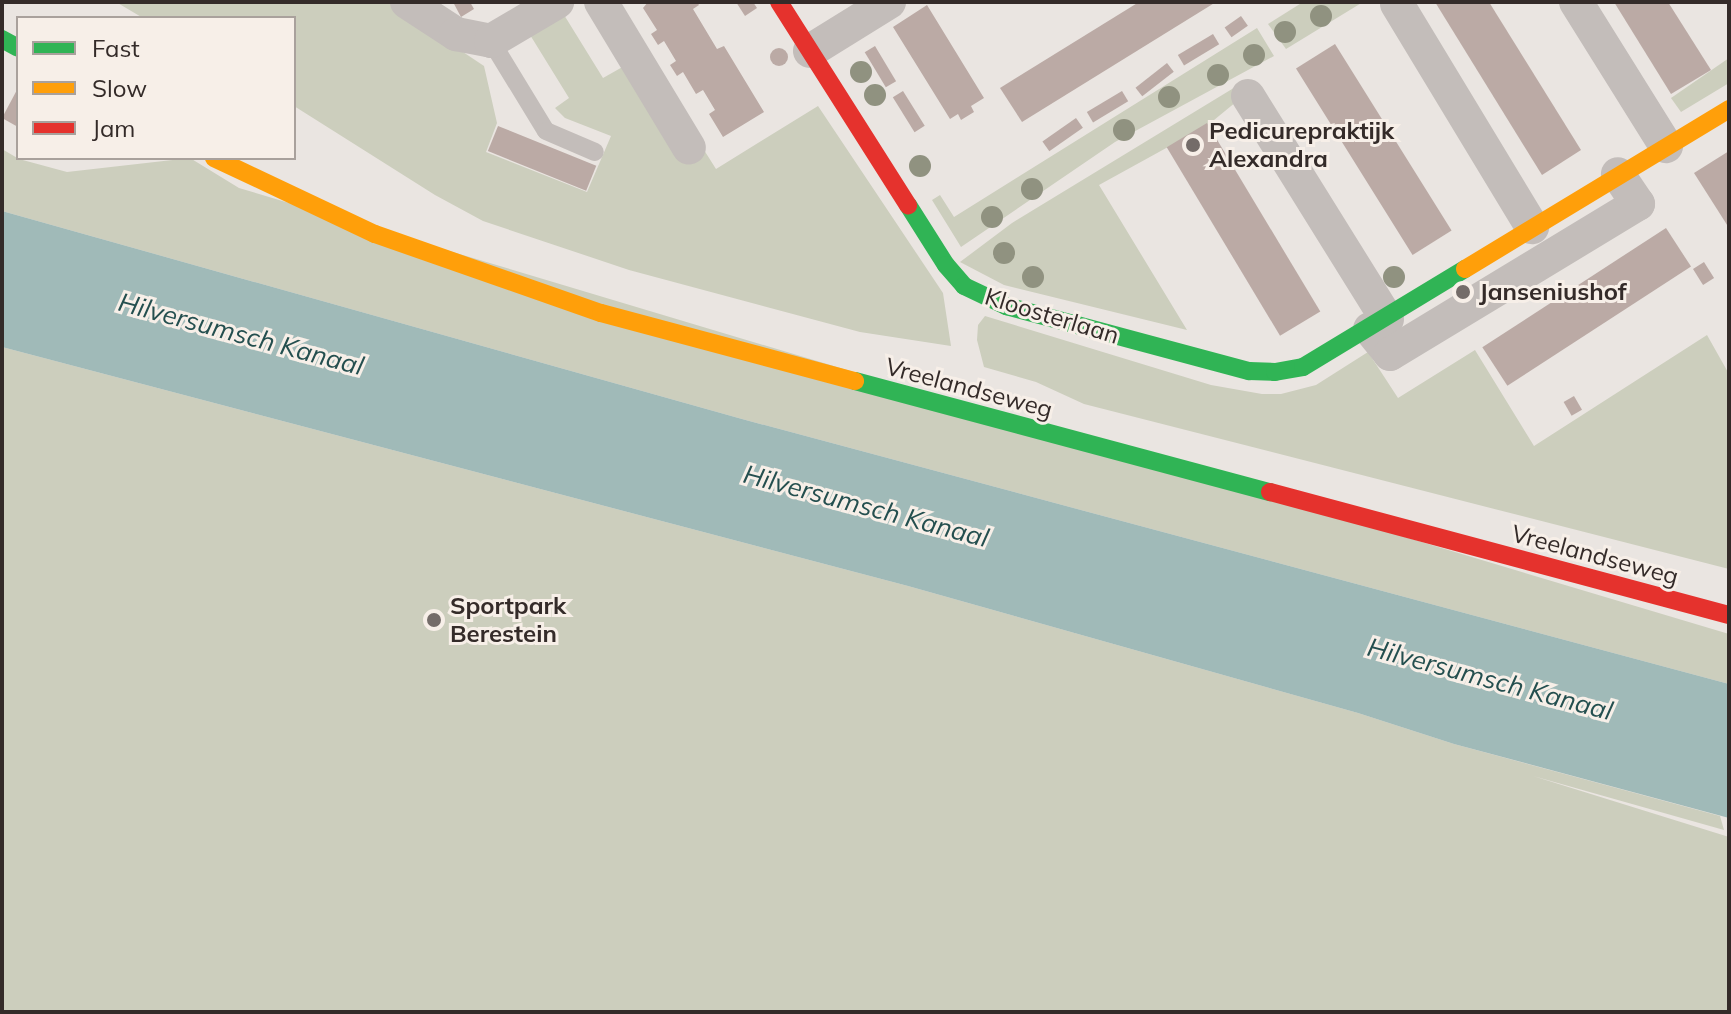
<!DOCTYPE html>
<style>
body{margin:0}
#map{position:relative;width:1731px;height:1014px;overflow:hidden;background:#eae5e1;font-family:Mulish,sans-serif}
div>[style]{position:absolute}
.green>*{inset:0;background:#cccebd}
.water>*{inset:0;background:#a0bab8}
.building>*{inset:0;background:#bbaaa5;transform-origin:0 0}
.round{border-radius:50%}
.lane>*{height:18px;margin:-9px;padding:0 9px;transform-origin:9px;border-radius:9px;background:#c3bdba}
.street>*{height:34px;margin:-17px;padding:0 17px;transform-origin:17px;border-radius:17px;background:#c3bdba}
.fast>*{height:18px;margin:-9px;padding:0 9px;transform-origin:9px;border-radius:9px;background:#30b455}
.slow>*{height:18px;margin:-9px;padding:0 9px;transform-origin:9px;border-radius:9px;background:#ff9f0a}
.jam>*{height:18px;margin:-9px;padding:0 9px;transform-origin:9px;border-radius:9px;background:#e5322d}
.trees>*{width:22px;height:22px;margin:-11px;border-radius:50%;background:#909280}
.dots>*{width:22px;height:22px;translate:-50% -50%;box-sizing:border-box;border:4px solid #f7efe8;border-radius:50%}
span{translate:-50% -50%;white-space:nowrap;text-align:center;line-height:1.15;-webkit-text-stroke:6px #f7efe8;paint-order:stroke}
.poi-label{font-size:24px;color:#342b29;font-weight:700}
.left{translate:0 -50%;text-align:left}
.street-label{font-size:24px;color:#342b29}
.water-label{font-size:26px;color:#244f4f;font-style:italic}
.frame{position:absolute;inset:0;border:4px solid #342b29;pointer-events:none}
.legend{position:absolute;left:16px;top:16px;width:280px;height:144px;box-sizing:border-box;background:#f7efe8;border:2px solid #a9a19c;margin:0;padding:10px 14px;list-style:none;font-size:24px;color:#342b29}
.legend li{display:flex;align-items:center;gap:16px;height:40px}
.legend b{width:40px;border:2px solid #a9a19c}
</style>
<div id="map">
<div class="green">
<div style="clip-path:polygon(116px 2px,388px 2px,484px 66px,497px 123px,486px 152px,587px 192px,611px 136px,565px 118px,555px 108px,569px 98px,527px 30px,561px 10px,603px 78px,626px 65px,704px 150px,716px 169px,818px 106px,943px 293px,951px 346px,860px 332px,629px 270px,483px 221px,435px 195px,294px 106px,294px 18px,143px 18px)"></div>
<div style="clip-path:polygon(1303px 2px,1363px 2px,1286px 49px,1268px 24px)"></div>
<div style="clip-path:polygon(1257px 28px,1274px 56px,1115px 142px,961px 247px,932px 200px,940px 195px,954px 217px)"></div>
<div style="clip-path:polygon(1729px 58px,1729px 83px,1681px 112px,1671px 98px)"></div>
<div style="clip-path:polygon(1237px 86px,1242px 97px,1208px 125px,1099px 185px,1187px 330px,1004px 285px,960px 262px,1012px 223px)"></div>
<div style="clip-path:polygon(2px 149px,19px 159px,67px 172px,190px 158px,239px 188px,1729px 634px,1729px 684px,742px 419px,2px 211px)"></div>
<div style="clip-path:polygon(985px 316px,1211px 385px,1262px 394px,1281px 394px,1316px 385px,1368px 352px,1398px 398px,1475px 350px,1534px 446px,1707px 335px,1729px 374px,1729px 569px,1084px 404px,1036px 382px,984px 367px,977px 340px,978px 325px)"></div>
<div style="clip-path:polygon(2px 347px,908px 586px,1358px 713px,1454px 744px,1720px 816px,1724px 830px,1533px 776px,1729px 837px,1729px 1012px,2px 1012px)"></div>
</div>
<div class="water">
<div style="clip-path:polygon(2px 211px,742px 419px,1729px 684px,1729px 818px,1454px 744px,1358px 713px,908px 586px,2px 347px)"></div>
</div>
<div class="building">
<div style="clip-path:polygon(453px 2px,470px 2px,474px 9px,461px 17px)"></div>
<div style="clip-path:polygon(648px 2px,697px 2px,699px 5px,693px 9px,717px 49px,724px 46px,764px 112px,723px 137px,709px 114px,715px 110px,703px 90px,696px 94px,683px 72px,677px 76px,670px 65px,676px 61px,664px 41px,658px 45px,651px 34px,657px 30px,643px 8px)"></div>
<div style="clip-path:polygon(736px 2px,753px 2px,757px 8px,745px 16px)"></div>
<div style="clip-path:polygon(1139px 2px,1216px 2px,1022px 122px,1000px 88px)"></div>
<div style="clip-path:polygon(1435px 2px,1489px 2px,1581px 150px,1542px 175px)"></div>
<div style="clip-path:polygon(1614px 2px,1668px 2px,1711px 70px,1671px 94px)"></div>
<div style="clip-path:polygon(927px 5px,984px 98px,971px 106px,974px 112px,961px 120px,958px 114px,950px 119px,893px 27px)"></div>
<div style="left:1241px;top:16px;width:12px;height:20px;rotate:55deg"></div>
<div style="left:1213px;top:34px;width:12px;height:41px;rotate:59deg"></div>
<div style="left:1335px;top:44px;width:220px;height:46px;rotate:58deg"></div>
<div style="left:875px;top:46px;width:41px;height:12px;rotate:59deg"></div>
<div class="round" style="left:770px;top:48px;width:18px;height:18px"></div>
<div style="left:1167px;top:63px;width:11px;height:40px;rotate:52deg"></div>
<div style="clip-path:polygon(18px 88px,18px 127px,2px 118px)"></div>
<div style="left:903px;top:91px;width:41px;height:12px;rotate:58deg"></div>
<div style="left:1122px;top:91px;width:12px;height:41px;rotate:59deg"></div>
<div style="left:1076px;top:118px;width:12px;height:41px;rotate:55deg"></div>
<div style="left:1207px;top:123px;width:220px;height:47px;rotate:59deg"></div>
<div style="left:498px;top:126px;width:106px;height:27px;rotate:22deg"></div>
<div style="clip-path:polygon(1729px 151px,1729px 228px,1694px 173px)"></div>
<div style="left:1666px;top:228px;width:46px;height:219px;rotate:57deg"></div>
<div style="left:1704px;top:262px;width:19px;height:13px;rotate:58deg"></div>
<div style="left:1574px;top:396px;width:16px;height:12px;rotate:60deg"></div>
</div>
<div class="lane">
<div style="left:491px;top:41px;width:105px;rotate:58.6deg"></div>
<div style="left:546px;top:131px;width:53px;rotate:23.2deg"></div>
</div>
<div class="street">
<div style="left:407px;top:2px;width:59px;rotate:33.1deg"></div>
<div style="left:456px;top:34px;width:36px;rotate:11deg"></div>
<div style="left:491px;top:41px;width:77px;rotate:-30.6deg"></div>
<div style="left:601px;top:2px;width:170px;rotate:58.9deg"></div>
<div style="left:1576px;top:2px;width:170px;rotate:58deg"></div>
<div style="left:1397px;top:4px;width:261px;rotate:58.8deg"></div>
<div style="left:810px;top:51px;width:93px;rotate:-31.8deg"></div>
<div style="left:1248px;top:96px;width:263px;rotate:58.1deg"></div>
<div style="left:1370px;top:329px;width:32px;rotate:51deg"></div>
<div style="left:1390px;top:354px;width:290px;rotate:-31.2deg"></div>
<div style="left:1638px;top:204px;width:36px;rotate:-124deg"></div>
</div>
<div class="fast">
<div style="left:2px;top:39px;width:18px;rotate:29deg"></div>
<div style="left:908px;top:205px;width:71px;rotate:57.7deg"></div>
<div style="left:946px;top:265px;width:28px;rotate:49deg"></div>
<div style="left:964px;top:286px;width:47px;rotate:25.5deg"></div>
<div style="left:1006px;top:306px;width:252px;rotate:15deg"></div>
<div style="left:1249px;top:371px;width:26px;rotate:2deg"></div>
<div style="left:1275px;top:372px;width:28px;rotate:-10deg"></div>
<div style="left:1303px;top:367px;width:189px;rotate:-31.2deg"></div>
<div style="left:855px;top:381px;width:430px;rotate:15deg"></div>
</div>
<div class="slow">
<div style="left:214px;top:158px;width:178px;rotate:25.3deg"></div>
<div style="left:375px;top:234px;width:239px;rotate:19.3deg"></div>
<div style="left:601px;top:313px;width:263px;rotate:15deg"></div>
<div style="left:1465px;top:269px;width:309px;rotate:-31.2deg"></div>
</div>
<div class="jam">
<div style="left:779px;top:2px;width:241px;rotate:57.6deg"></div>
<div style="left:1270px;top:492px;width:475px;rotate:15deg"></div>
</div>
<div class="trees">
<div style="left:1321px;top:16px"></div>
<div style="left:1285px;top:32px"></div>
<div style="left:1254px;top:55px"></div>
<div style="left:861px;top:72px"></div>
<div style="left:1218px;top:75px"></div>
<div style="left:875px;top:95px"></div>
<div style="left:1169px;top:97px"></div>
<div style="left:1124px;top:130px"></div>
<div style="left:920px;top:166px"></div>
<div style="left:1032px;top:189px"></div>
<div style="left:992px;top:217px"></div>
<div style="left:1004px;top:253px"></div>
<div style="left:1033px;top:277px"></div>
<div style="left:1394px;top:277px"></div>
</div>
<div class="dots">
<div style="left:1193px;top:145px;background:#746c69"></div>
<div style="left:1463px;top:292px;background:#746c69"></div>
<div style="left:434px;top:620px;background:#746c69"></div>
</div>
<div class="poi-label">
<span class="left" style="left:1209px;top:145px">Pedicurepraktijk<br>Alexandra</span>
<span class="left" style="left:1479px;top:292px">Janseniushof</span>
<span class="left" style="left:450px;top:620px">Sportpark<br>Berestein</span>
</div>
<div class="street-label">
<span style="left:1052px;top:316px;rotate:17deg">Kloosterlaan</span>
<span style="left:969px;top:388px;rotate:15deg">Vreelandseweg</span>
<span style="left:1595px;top:555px;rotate:15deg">Vreelandseweg</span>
</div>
<div class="water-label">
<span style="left:241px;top:334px;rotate:15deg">Hilversumsch Kanaal</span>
<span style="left:866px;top:506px;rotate:15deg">Hilversumsch Kanaal</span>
<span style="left:1490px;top:679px;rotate:15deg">Hilversumsch Kanaal</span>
</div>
<div class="frame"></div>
<ul class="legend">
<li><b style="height:10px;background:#30b455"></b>Fast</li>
<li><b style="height:10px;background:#ff9f0a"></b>Slow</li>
<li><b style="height:10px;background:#e5322d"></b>Jam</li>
</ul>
</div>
